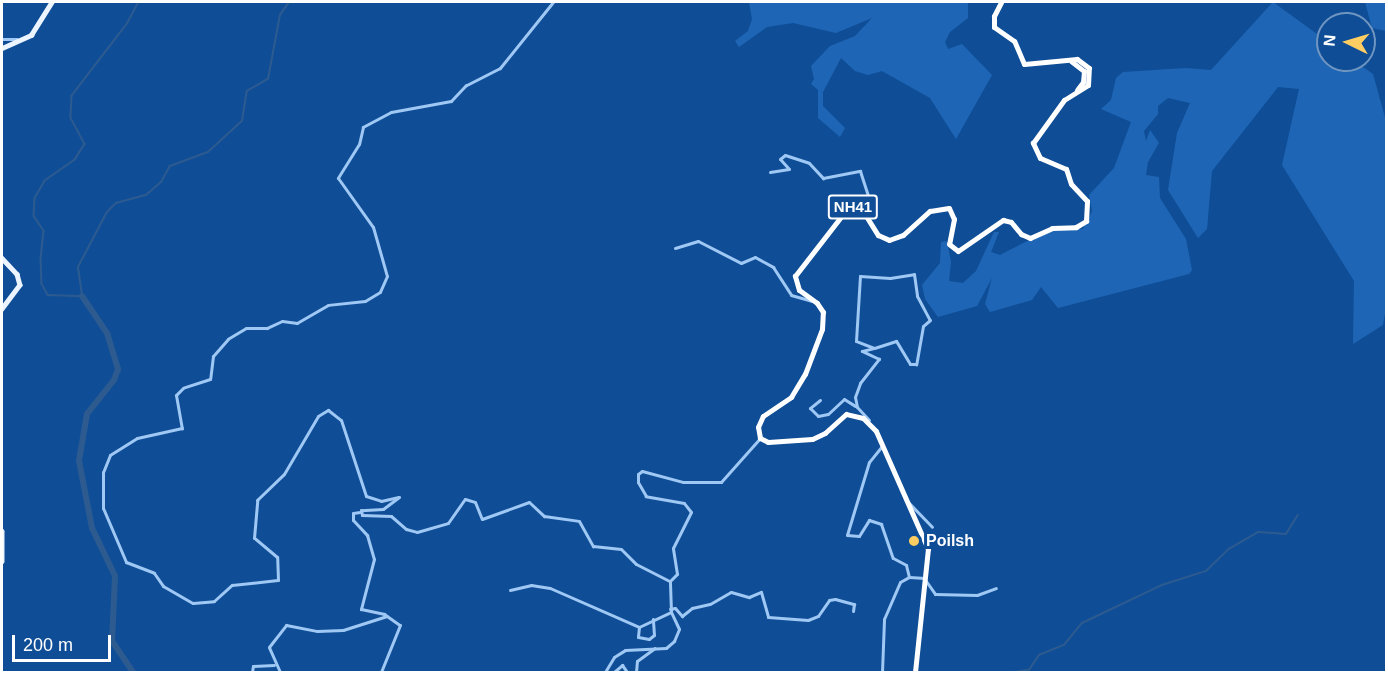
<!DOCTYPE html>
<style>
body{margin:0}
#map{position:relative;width:1388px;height:674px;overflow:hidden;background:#0f4e97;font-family:Helvetica,sans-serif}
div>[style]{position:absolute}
.green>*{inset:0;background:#1e66b5}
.stream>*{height:1.5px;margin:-0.75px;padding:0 0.75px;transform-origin:0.75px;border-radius:0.75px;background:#2d5b90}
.river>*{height:6px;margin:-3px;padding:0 3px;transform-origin:3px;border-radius:3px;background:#2d5b90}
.minor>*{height:3px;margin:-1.5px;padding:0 1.5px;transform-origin:1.5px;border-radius:1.5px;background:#9fc8f4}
.major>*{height:4.5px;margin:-2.25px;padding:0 2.25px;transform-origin:2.25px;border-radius:2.25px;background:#ecf4ff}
.highway>*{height:5px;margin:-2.5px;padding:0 2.5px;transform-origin:2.5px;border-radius:2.5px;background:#fff}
.dots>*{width:16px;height:16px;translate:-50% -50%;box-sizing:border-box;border:3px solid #0f4e97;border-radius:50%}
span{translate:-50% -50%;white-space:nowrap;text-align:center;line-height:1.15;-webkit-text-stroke:6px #0f4e97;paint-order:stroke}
.shield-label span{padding:2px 4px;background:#0f4e97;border:2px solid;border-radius:4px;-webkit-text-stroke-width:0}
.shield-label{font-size:15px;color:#fff;font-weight:700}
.poi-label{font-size:16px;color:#fff;font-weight:700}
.left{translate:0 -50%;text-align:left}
.frame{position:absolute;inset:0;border:3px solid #fff;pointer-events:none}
.north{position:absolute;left:1316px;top:12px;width:60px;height:60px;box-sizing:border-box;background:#0f4e97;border:2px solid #6f95c1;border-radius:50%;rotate:275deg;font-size:16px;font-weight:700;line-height:24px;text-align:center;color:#fff}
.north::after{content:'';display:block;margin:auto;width:21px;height:27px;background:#ffce62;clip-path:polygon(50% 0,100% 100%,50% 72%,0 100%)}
.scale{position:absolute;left:12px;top:635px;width:99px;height:27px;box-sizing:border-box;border:3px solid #fff;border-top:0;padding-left:8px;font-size:18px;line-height:21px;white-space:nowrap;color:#fff;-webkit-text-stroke:4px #0f4e97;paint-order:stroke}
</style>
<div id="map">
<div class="green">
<div style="clip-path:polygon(749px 2px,968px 2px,968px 18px,950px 32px,945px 42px,948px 49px,962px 44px,992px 75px,956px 139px,930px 98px,882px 71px,868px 75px,855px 71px,841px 58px,823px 92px,823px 106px,845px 128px,840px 137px,818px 118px,818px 90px,811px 84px,814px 79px,811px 66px,830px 46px,855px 36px,872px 18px,836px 33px,793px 23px,767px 27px,739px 47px,735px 41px,748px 31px,752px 19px)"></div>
<div style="clip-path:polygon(1273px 2px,1328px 42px,1328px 60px,1353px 60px,1373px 74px,1386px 121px,1386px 308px,1383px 325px,1353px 344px,1354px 281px,1282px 165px,1299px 89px,1278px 87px,1212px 171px,1207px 229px,1198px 238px,1168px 190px,1177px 133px,1190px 103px,1168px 98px,1158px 106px,1158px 114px,1144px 131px,1146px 141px,1150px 130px,1159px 143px,1148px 162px,1146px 175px,1159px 177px,1160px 198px,1186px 239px,1192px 270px,1189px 274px,1058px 308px,1041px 287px,1032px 300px,990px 312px,985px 304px,992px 278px,977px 306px,938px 317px,925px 299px,922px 285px,940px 263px,941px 242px,947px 241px,951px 262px,949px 281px,963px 283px,976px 271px,994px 232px,999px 232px,991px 252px,1000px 255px,1049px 230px,1083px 229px,1092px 211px,1089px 195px,1114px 168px,1131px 122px,1101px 109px,1111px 100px,1116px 78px,1123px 72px,1186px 68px,1211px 70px)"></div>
<div style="clip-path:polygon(1365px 2px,1386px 2px,1386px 31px,1372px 28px)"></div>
</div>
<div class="stream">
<div style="left:139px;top:2px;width:24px;rotate:118deg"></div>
<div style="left:128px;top:23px;width:92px;rotate:127.5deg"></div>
<div style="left:72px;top:96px;width:22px;rotate:93deg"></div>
<div style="left:71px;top:118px;width:30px;rotate:62deg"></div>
<div style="left:85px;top:144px;width:19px;rotate:122deg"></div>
<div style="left:75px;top:160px;width:37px;rotate:145deg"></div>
<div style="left:45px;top:181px;width:20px;rotate:120deg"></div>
<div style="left:35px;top:198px;width:18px;rotate:93deg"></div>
<div style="left:34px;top:216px;width:18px;rotate:56deg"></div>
<div style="left:44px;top:231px;width:27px;rotate:96deg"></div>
<div style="left:41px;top:258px;width:26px;rotate:88deg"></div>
<div style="left:42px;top:284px;width:13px;rotate:61deg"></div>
<div style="left:48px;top:295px;width:34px;rotate:2deg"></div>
<div style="left:82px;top:296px;width:29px;rotate:-98deg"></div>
<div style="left:78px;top:267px;width:62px;rotate:-62.2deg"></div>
<div style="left:107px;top:212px;width:13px;rotate:-45deg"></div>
<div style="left:116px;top:203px;width:31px;rotate:-15deg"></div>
<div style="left:146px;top:195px;width:20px;rotate:-41deg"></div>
<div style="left:161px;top:182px;width:18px;rotate:-61deg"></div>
<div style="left:170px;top:166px;width:40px;rotate:-20.2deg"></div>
<div style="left:208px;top:152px;width:46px;rotate:-42.4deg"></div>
<div style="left:242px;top:121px;width:30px;rotate:-81deg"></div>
<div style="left:247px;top:91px;width:24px;rotate:-30deg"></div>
<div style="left:268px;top:79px;width:65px;rotate:-79.4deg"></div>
<div style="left:280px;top:15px;width:16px;rotate:-55deg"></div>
<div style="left:1014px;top:672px;width:15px;rotate:-8deg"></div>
<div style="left:1029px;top:670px;width:18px;rotate:-56deg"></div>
<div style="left:1039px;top:655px;width:27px;rotate:-22deg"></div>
<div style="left:1064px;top:645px;width:28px;rotate:-51deg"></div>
<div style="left:1082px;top:623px;width:89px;rotate:-25.4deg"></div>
<div style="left:1162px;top:585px;width:46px;rotate:-17.7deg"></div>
<div style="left:1206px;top:571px;width:32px;rotate:-44deg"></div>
<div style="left:1229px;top:549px;width:34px;rotate:-30deg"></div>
<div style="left:1259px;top:532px;width:27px;rotate:4deg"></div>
<div style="left:1286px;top:534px;width:22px;rotate:-58deg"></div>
</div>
<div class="river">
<div style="left:82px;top:296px;width:45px;rotate:56deg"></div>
<div style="left:107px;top:333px;width:38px;rotate:73deg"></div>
<div style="left:118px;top:369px;width:12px;rotate:110deg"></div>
<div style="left:114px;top:380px;width:43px;rotate:128.5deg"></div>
<div style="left:87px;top:414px;width:48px;rotate:99.7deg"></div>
<div style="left:79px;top:461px;width:68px;rotate:79deg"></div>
<div style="left:92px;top:528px;width:53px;rotate:64.4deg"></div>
<div style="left:115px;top:576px;width:65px;rotate:92.6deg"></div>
<div style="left:112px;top:641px;width:37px;rotate:56deg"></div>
</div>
<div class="minor">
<div style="left:553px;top:2px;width:85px;rotate:128.8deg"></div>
<div style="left:500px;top:68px;width:38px;rotate:153deg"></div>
<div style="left:466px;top:85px;width:22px;rotate:133deg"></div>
<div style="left:451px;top:101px;width:61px;rotate:169.6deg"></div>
<div style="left:391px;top:112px;width:32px;rotate:152deg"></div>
<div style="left:363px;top:127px;width:17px;rotate:103deg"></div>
<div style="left:359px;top:144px;width:40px;rotate:122deg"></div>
<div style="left:338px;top:178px;width:60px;rotate:54.5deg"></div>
<div style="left:373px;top:227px;width:51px;rotate:74.1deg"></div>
<div style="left:387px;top:276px;width:17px;rotate:114deg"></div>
<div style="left:380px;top:292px;width:17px;rotate:149deg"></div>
<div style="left:365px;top:301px;width:37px;rotate:174deg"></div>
<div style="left:328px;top:305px;width:36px;rotate:150deg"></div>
<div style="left:297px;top:323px;width:15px;rotate:-172deg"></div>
<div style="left:282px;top:321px;width:17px;rotate:155deg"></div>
<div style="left:267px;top:328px;width:21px;rotate:180deg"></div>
<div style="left:246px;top:328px;width:21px;rotate:149deg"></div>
<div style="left:228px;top:339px;width:23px;rotate:131deg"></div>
<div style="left:213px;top:356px;width:23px;rotate:97deg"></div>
<div style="left:210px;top:379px;width:28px;rotate:162deg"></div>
<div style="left:183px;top:388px;width:10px;rotate:135deg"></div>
<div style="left:176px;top:395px;width:34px;rotate:80deg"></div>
<div style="left:182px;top:428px;width:46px;rotate:167.5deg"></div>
<div style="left:137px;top:438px;width:32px;rotate:148deg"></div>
<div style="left:110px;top:455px;width:18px;rotate:112deg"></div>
<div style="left:103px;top:472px;width:36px;rotate:90deg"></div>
<div style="left:103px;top:508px;width:59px;rotate:66.9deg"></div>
<div style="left:126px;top:562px;width:30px;rotate:21deg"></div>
<div style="left:154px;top:573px;width:16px;rotate:55deg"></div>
<div style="left:163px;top:586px;width:34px;rotate:30deg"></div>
<div style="left:193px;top:603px;width:21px;rotate:-5deg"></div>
<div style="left:214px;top:601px;width:24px;rotate:-42deg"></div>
<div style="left:232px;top:585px;width:46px;rotate:-6.2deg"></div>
<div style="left:278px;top:580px;width:23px;rotate:-92deg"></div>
<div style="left:277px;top:557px;width:30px;rotate:-140deg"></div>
<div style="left:254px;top:538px;width:38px;rotate:-85deg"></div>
<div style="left:257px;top:500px;width:37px;rotate:-44deg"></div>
<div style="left:284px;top:474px;width:67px;rotate:-59.6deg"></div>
<div style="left:318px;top:416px;width:12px;rotate:-31deg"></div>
<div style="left:328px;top:410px;width:16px;rotate:38deg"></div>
<div style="left:341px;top:420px;width:80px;rotate:71.8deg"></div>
<div style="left:366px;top:496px;width:16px;rotate:18deg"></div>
<div style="left:381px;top:501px;width:18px;rotate:-13deg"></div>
<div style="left:399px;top:497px;width:20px;rotate:143deg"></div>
<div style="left:383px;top:509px;width:22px;rotate:177deg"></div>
<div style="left:361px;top:510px;width:5px;rotate:79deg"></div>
<div style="left:362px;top:515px;width:29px;rotate:2deg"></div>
<div style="left:391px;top:516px;width:20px;rotate:41deg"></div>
<div style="left:406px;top:529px;width:11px;rotate:15deg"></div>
<div style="left:417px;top:532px;width:32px;rotate:-16deg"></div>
<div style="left:448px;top:523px;width:29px;rotate:-55deg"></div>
<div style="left:465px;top:499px;width:10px;rotate:17deg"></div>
<div style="left:475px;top:502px;width:18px;rotate:68deg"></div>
<div style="left:482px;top:519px;width:50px;rotate:-19.9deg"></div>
<div style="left:529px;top:502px;width:21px;rotate:43deg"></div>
<div style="left:544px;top:516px;width:35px;rotate:8deg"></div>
<div style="left:579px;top:521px;width:29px;rotate:61deg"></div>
<div style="left:593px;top:546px;width:28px;rotate:6deg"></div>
<div style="left:621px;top:549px;width:21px;rotate:45deg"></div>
<div style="left:636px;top:564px;width:38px;rotate:27deg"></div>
<div style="left:670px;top:581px;width:10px;rotate:-45deg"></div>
<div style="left:677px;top:574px;width:26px;rotate:-99deg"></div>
<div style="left:673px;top:548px;width:40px;rotate:-63.4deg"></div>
<div style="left:691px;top:512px;width:11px;rotate:-128deg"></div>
<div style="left:684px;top:503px;width:39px;rotate:-170deg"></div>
<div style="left:646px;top:496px;width:16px;rotate:-120deg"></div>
<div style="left:638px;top:482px;width:8px;rotate:-90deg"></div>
<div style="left:638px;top:474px;width:5px;rotate:-37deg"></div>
<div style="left:642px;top:471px;width:42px;rotate:15deg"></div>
<div style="left:683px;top:482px;width:38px"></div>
<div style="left:721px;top:482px;width:59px;rotate:-48.4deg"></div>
<div style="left:2px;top:39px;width:15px"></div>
<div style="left:789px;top:169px;width:13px;rotate:-132deg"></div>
<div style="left:780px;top:159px;width:6px;rotate:-39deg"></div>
<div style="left:785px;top:155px;width:25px;rotate:18deg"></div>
<div style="left:809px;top:163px;width:21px;rotate:47deg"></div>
<div style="left:823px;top:178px;width:38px;rotate:-11deg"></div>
<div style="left:860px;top:171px;width:32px;rotate:72deg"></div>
<div style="left:870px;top:201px;width:15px;rotate:101deg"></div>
<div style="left:770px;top:172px;width:19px;rotate:-9deg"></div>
<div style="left:675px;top:248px;width:24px;rotate:-17deg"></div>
<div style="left:698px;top:241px;width:48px;rotate:27.1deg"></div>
<div style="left:741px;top:263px;width:15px;rotate:-23deg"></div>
<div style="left:755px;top:257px;width:21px;rotate:29deg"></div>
<div style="left:773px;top:267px;width:33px;rotate:57deg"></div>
<div style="left:791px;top:295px;width:22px;rotate:16deg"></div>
<div style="left:874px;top:348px;width:19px;rotate:-159deg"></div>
<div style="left:856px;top:341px;width:65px;rotate:-86.5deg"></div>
<div style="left:860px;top:276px;width:30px;rotate:4deg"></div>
<div style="left:890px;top:278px;width:24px;rotate:-9deg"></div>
<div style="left:914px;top:274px;width:22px;rotate:82deg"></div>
<div style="left:917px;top:296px;width:27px;rotate:62deg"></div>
<div style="left:930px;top:320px;width:9px;rotate:139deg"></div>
<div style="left:923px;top:326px;width:39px;rotate:100deg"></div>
<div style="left:916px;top:364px;width:6px;rotate:180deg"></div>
<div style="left:910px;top:364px;width:27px;rotate:-121deg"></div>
<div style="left:896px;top:341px;width:22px;rotate:162deg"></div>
<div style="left:820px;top:400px;width:13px;rotate:141deg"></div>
<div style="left:810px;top:408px;width:11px;rotate:45deg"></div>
<div style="left:818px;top:416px;width:10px;rotate:-11deg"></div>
<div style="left:828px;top:414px;width:22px;rotate:-43deg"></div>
<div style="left:844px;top:399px;width:13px;rotate:32deg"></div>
<div style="left:869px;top:420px;width:18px;rotate:-133deg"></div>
<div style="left:857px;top:407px;width:10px;rotate:-101deg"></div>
<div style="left:855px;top:397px;width:15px;rotate:-70deg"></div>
<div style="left:860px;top:383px;width:31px;rotate:-52deg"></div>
<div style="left:879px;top:359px;width:19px;rotate:-155deg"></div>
<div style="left:862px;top:351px;width:12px;rotate:-14deg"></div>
<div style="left:882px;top:446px;width:21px;rotate:129deg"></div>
<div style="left:869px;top:462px;width:76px;rotate:106.8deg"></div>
<div style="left:847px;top:535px;width:12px;rotate:5deg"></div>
<div style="left:859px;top:536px;width:19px;rotate:-58deg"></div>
<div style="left:869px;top:520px;width:13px;rotate:18deg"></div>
<div style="left:881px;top:524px;width:36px;rotate:71deg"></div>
<div style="left:893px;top:558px;width:15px;rotate:28deg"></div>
<div style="left:906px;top:565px;width:12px;rotate:76deg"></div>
<div style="left:909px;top:577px;width:16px;rotate:4deg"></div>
<div style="left:909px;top:503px;width:33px;rotate:46deg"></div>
<div style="left:360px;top:512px;width:7px;rotate:172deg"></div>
<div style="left:353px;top:513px;width:7px;rotate:90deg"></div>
<div style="left:353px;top:520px;width:21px;rotate:47deg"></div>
<div style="left:367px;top:535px;width:25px;rotate:74deg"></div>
<div style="left:374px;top:559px;width:52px;rotate:104.6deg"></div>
<div style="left:361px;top:609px;width:24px;rotate:12deg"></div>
<div style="left:384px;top:614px;width:19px;rotate:35deg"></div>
<div style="left:400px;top:625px;width:51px;rotate:112deg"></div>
<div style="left:926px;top:581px;width:16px;rotate:55deg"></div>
<div style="left:935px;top:594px;width:42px;rotate:1.4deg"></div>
<div style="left:977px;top:595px;width:20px;rotate:-20deg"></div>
<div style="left:510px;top:590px;width:22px;rotate:-13deg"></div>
<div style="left:531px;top:585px;width:19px;rotate:9deg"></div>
<div style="left:550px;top:588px;width:97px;rotate:23.7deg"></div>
<div style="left:639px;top:627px;width:35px;rotate:-25deg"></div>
<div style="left:670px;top:609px;width:5px;rotate:-11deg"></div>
<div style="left:675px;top:608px;width:11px;rotate:49deg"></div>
<div style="left:682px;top:616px;width:13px;rotate:-39deg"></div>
<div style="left:692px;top:608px;width:18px;rotate:-13deg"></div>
<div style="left:710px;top:604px;width:24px;rotate:-30deg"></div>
<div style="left:731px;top:592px;width:19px;rotate:16deg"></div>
<div style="left:749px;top:597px;width:13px;rotate:-23deg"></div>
<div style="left:761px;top:592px;width:26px;rotate:74deg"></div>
<div style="left:768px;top:617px;width:40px;rotate:4.3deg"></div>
<div style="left:808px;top:620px;width:11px;rotate:-22deg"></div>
<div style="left:818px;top:616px;width:19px;rotate:-55deg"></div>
<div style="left:829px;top:600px;width:6px;rotate:-9deg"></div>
<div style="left:835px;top:599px;width:20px;rotate:15deg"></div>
<div style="left:854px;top:604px;width:7px;rotate:98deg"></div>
<div style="left:639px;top:627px;width:10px;rotate:96deg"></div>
<div style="left:638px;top:637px;width:11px;rotate:10deg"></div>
<div style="left:649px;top:639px;width:6px;rotate:-39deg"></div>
<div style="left:654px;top:635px;width:16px;rotate:-94deg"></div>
<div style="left:252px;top:672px;width:6px;rotate:-81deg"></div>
<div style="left:253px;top:666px;width:21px;rotate:-3deg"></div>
<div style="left:280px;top:672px;width:27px;rotate:-114deg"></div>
<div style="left:269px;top:647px;width:28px;rotate:-52deg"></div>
<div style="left:286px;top:625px;width:32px;rotate:11deg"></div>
<div style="left:317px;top:631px;width:26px;rotate:-2deg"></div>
<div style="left:343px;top:630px;width:46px;rotate:-17.7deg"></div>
<div style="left:605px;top:672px;width:17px;rotate:-59deg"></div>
<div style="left:614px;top:657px;width:13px;rotate:-32deg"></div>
<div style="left:625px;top:650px;width:41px;rotate:-2.8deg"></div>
<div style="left:666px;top:648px;width:11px;rotate:-41deg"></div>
<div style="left:674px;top:641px;width:13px;rotate:-67deg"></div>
<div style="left:679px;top:629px;width:19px;rotate:-115deg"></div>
<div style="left:671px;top:612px;width:31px;rotate:-92deg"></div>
<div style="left:614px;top:672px;width:11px;rotate:-41deg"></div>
<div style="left:622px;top:665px;width:9px;rotate:54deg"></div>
<div style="left:636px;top:672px;width:11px;rotate:-85deg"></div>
<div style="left:637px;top:661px;width:22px;rotate:-36deg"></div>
<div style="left:882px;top:672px;width:53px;rotate:-87.8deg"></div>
<div style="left:884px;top:619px;width:40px;rotate:-66.6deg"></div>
<div style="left:900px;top:582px;width:10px;rotate:-29deg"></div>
</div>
<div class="major">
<div style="left:2px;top:48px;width:32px;rotate:-24deg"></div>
<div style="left:31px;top:35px;width:39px;rotate:-58deg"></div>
<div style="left:2px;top:258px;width:22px;rotate:47deg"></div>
<div style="left:17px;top:274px;width:11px;rotate:75deg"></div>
<div style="left:20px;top:285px;width:30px;rotate:127deg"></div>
<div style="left:2px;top:531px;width:30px;rotate:90deg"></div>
</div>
<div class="highway">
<div style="left:1071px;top:61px;width:16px;rotate:38deg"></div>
<div style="left:1084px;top:71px;width:11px;rotate:95deg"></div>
<div style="left:1083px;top:82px;width:10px;rotate:127deg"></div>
<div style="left:915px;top:672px;width:124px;rotate:-84deg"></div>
<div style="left:928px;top:549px;width:129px;rotate:-113.8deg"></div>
<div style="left:876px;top:431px;width:18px;rotate:-135deg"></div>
<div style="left:863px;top:418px;width:17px;rotate:-167deg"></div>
<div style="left:846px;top:414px;width:28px;rotate:138deg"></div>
<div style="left:825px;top:433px;width:14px;rotate:155deg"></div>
<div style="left:812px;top:439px;width:44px;rotate:176.1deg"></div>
<div style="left:768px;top:442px;width:9px;rotate:-153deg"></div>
<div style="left:760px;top:438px;width:11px;rotate:-100deg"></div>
<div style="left:758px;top:427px;width:12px;rotate:-66deg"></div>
<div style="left:763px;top:416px;width:34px;rotate:-34deg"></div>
<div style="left:791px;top:397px;width:27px;rotate:-59deg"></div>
<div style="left:805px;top:374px;width:48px;rotate:-69.3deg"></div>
<div style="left:822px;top:329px;width:17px;rotate:-87deg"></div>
<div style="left:823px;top:312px;width:11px;rotate:-124deg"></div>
<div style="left:817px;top:303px;width:22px;rotate:-144deg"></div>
<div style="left:799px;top:290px;width:15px;rotate:-106deg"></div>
<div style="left:795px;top:276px;width:85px;rotate:-52.2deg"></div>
<div style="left:847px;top:209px;width:14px;rotate:-4deg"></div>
<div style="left:861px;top:208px;width:32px;rotate:58deg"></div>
<div style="left:878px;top:235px;width:12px;rotate:24deg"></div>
<div style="left:889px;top:240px;width:15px;rotate:-20deg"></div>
<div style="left:903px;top:235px;width:36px;rotate:-42deg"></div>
<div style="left:930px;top:211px;width:19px;rotate:-9deg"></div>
<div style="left:949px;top:208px;width:12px;rotate:66deg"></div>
<div style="left:954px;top:219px;width:25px;rotate:101deg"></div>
<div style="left:949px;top:244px;width:11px;rotate:38deg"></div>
<div style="left:958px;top:251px;width:55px;rotate:-34.6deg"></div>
<div style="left:1003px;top:220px;width:8px;rotate:14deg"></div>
<div style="left:1011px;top:222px;width:16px;rotate:50deg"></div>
<div style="left:1021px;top:234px;width:10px;rotate:24deg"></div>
<div style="left:1030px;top:238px;width:24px;rotate:-24deg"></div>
<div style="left:1052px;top:228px;width:24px;rotate:-2deg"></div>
<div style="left:1076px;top:227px;width:12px;rotate:-31deg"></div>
<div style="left:1086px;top:221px;width:20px;rotate:-87deg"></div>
<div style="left:1087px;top:201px;width:23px;rotate:-133deg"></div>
<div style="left:1071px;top:184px;width:16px;rotate:-108deg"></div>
<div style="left:1066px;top:169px;width:28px;rotate:-157deg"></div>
<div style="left:1040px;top:158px;width:17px;rotate:-115deg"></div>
<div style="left:1033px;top:143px;width:53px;rotate:-54.2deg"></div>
<div style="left:1064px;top:100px;width:28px;rotate:-32deg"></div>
<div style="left:1088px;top:85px;width:17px;rotate:-87deg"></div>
<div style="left:1089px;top:68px;width:15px;rotate:-143deg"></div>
<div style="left:1077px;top:59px;width:53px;rotate:174.6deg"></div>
<div style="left:1024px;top:64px;width:25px;rotate:-113deg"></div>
<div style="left:1014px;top:41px;width:24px;rotate:-145deg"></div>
<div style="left:994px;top:27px;width:11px;rotate:-90deg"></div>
<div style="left:994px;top:16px;width:16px;rotate:-63deg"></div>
</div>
<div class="dots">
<div style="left:914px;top:541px;background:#ffce62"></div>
</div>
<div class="shield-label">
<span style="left:853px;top:207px">NH41</span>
</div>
<div class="poi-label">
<span class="left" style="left:926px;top:541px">Poilsh</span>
</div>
<div class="frame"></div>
<div class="north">N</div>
<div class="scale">200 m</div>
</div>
